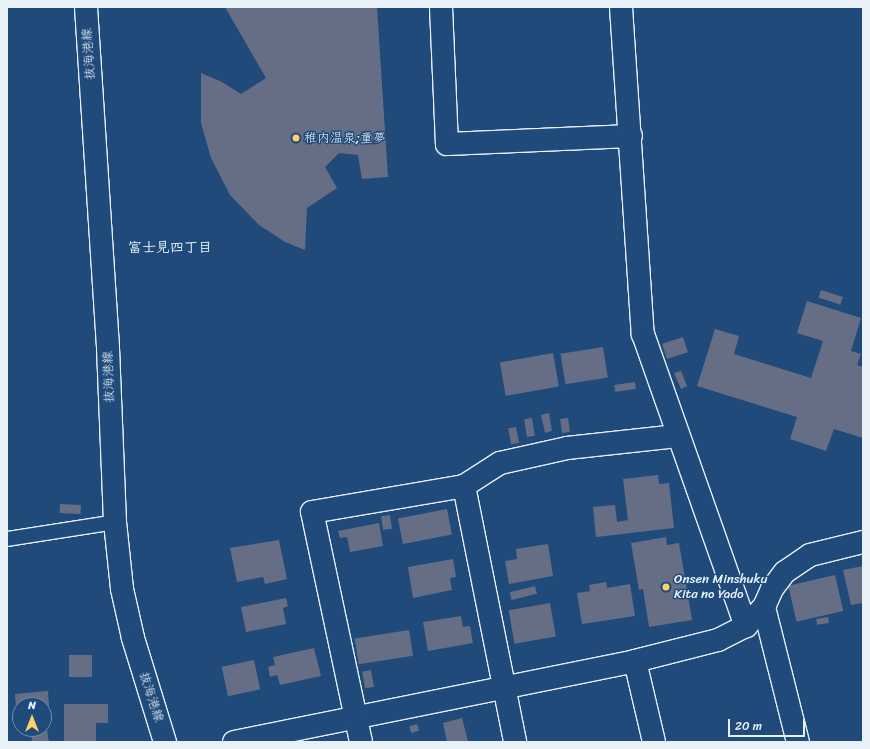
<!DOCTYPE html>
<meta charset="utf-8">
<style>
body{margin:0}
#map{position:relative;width:870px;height:749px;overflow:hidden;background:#1f4a7a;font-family:Sriracha,"Klee One",sans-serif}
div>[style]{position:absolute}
.building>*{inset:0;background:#656e85;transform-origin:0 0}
.roads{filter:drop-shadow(1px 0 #e8f1f8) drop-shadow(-1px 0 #e8f1f8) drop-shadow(0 1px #e8f1f8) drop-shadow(0 -1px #e8f1f8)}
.lane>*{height:14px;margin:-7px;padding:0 7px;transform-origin:7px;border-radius:7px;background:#1f4a7a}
.street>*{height:22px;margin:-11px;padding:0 11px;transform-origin:11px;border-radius:11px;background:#1f4a7a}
.secondary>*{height:22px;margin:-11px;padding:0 11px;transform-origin:11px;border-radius:11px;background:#1f4a7a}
.dots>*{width:11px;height:11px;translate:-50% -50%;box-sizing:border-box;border:2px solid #1f4a7a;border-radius:50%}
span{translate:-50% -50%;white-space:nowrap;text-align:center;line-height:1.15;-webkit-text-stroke:3px #1f4a7a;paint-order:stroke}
.street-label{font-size:13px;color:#e8f1f8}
.poi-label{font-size:13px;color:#e8f1f8}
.left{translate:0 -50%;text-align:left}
.neighbourhood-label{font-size:14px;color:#e8f1f8;font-weight:700}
.frame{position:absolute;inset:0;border:8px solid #e8f1f8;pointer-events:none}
.north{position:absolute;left:12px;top:697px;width:40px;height:40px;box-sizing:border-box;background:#1f4a7a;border:1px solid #6f8dac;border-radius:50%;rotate:0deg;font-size:11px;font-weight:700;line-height:16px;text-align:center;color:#e8f1f8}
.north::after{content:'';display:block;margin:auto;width:14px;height:18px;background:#ffd166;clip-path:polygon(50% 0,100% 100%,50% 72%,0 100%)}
.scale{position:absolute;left:728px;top:719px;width:77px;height:18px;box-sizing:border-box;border:2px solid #e8f1f8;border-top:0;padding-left:5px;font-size:12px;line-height:14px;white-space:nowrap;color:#e8f1f8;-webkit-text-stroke:3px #1f4a7a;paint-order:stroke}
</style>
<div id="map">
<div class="building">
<div style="clip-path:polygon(225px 7px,377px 7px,388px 177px,362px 179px,358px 155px,339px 153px,325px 167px,337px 188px,307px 208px,305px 250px,285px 242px,259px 225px,230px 195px,211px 158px,201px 123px,201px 73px,222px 82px,241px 94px,266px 78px)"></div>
<div style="left:821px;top:290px;width:23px;height:8px;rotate:18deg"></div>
<div style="clip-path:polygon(807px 301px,861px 318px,851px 351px,861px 354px,857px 365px,863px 367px,863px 438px,834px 429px,826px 451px,790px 439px,797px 417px,697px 386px,715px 329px,739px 336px,734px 354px,811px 378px,823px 341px,797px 333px)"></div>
<div style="left:683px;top:337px;width:16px;height:22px;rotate:72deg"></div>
<div style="left:603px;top:347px;width:31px;height:43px;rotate:81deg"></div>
<div style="left:553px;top:353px;width:34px;height:54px;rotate:80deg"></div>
<div style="clip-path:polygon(681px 371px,687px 386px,681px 389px,674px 373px)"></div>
<div style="left:635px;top:382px;width:7px;height:21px;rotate:82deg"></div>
<div style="clip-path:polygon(549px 413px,552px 431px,545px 433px,541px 415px)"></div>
<div style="left:532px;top:418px;width:18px;height:8px;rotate:81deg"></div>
<div style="left:568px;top:418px;width:14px;height:8px;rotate:82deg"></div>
<div style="left:516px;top:427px;width:16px;height:8px;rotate:79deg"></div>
<div style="clip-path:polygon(658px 475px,659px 484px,669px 483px,674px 528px,596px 537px,593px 507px,615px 505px,617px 522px,628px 520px,623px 479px)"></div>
<div style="left:60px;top:504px;width:21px;height:9px;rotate:3deg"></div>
<div style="left:447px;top:509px;width:26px;height:50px;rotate:79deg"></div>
<div style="left:390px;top:515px;width:14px;height:9px;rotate:82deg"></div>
<div style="clip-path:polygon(379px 523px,383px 546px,350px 552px,347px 537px,340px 538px,338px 531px)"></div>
<div style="clip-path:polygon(666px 537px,667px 545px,679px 543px,692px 620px,649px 627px,643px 589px,639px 590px,631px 543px)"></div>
<div style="clip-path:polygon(279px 540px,287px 579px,265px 584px,263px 577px,237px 582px,230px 548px)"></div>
<div style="clip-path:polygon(548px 544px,553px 576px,509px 584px,505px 561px,517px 559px,516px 549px)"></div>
<div style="clip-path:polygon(453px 559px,456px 577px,450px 578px,452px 590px,413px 598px,408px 567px)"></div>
<div style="clip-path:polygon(863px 566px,863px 603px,851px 605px,843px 570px)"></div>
<div style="left:835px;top:575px;width:37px;height:48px;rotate:77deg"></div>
<div style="clip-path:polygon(606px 582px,607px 588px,630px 584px,635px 616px,582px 624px,577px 593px,590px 591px,589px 585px)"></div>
<div style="left:535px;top:586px;width:8px;height:26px;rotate:76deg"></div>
<div style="clip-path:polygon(286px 598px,288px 606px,283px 608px,286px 624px,246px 632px,241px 607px)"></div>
<div style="left:550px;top:603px;width:34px;height:42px;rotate:80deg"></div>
<div style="clip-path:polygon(461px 616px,463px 627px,470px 626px,473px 643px,428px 651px,423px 622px)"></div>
<div style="left:828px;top:617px;width:6px;height:12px;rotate:81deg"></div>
<div style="left:409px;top:630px;width:26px;height:55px;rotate:81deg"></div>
<div style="clip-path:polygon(314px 648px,321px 676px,280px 685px,277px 675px,270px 677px,268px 667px,275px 665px,273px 657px)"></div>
<div style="left:69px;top:655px;width:23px;height:22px"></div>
<div style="left:254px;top:660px;width:30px;height:33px;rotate:78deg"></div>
<div style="left:371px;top:670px;width:17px;height:9px;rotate:80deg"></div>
<div style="clip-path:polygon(48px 691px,50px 721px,44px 722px,44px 705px,20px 705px,20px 724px,17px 724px,15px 694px)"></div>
<div style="clip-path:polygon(64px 704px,108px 704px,108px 723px,96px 723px,96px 742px,64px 742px)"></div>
<div style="clip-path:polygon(462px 718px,468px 741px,447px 742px,443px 723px)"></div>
<div style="left:417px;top:724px;width:7px;height:8px;rotate:74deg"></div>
<div style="clip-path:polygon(47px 730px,49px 742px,32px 742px,31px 732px)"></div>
</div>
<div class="roads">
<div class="lane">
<div style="left:7px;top:539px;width:109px;rotate:-8.9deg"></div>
</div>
<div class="street">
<div style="left:441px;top:7px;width:137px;rotate:87.5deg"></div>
<div style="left:447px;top:144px;width:184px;rotate:-2.5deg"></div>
<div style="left:621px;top:7px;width:328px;rotate:86.2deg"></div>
<div style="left:643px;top:334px;width:310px;rotate:70.6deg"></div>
<div style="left:464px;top:486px;width:261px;rotate:78.7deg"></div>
<div style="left:764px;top:607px;width:139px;rotate:75.9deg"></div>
<div style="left:635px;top:661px;width:83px;rotate:76.8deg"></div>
<div style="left:234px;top:742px;width:409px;rotate:-11.4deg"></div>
<div style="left:635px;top:661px;width:86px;rotate:-14.2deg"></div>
<div style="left:718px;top:640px;width:31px;rotate:-27deg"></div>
<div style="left:746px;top:626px;width:26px;rotate:-47deg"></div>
<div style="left:764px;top:607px;width:20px;rotate:-66deg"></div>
<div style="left:772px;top:589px;width:21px;rotate:-53deg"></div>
<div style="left:785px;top:572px;width:30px;rotate:-34deg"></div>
<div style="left:810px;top:555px;width:55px;rotate:-13.8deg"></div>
<div style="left:361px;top:742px;width:235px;rotate:-102deg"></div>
<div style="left:312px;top:512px;width:154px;rotate:-9.7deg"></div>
<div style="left:464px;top:486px;width:43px;rotate:-32.6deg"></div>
<div style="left:500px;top:463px;width:69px;rotate:-12.6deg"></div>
<div style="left:567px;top:448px;width:111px;rotate:-6.2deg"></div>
</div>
<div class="secondary">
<div style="left:86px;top:7px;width:342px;rotate:86.3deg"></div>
<div style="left:108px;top:348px;width:174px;rotate:87.7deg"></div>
<div style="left:115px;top:522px;width:67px;rotate:84deg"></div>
<div style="left:122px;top:589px;width:50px;rotate:77.3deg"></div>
<div style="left:133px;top:638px;width:109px;rotate:72.9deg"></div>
</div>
</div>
<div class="dots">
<div style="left:296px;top:138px;background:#ffd166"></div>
<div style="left:666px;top:587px;background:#ffd166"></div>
</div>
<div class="street-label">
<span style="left:89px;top:54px;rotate:-94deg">抜海港線</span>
<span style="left:109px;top:377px;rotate:-92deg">抜海港線</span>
<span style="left:151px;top:697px;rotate:72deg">抜海港線</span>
</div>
<div class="poi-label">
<span class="left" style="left:304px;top:138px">稚内温泉;童夢</span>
<span class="left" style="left:674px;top:587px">Onsen Minshuku<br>Kita no Yado</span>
</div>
<div class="neighbourhood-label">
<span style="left:170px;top:248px">富士見四丁目</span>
</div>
<div class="frame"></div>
<div class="north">N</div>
<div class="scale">20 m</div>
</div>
